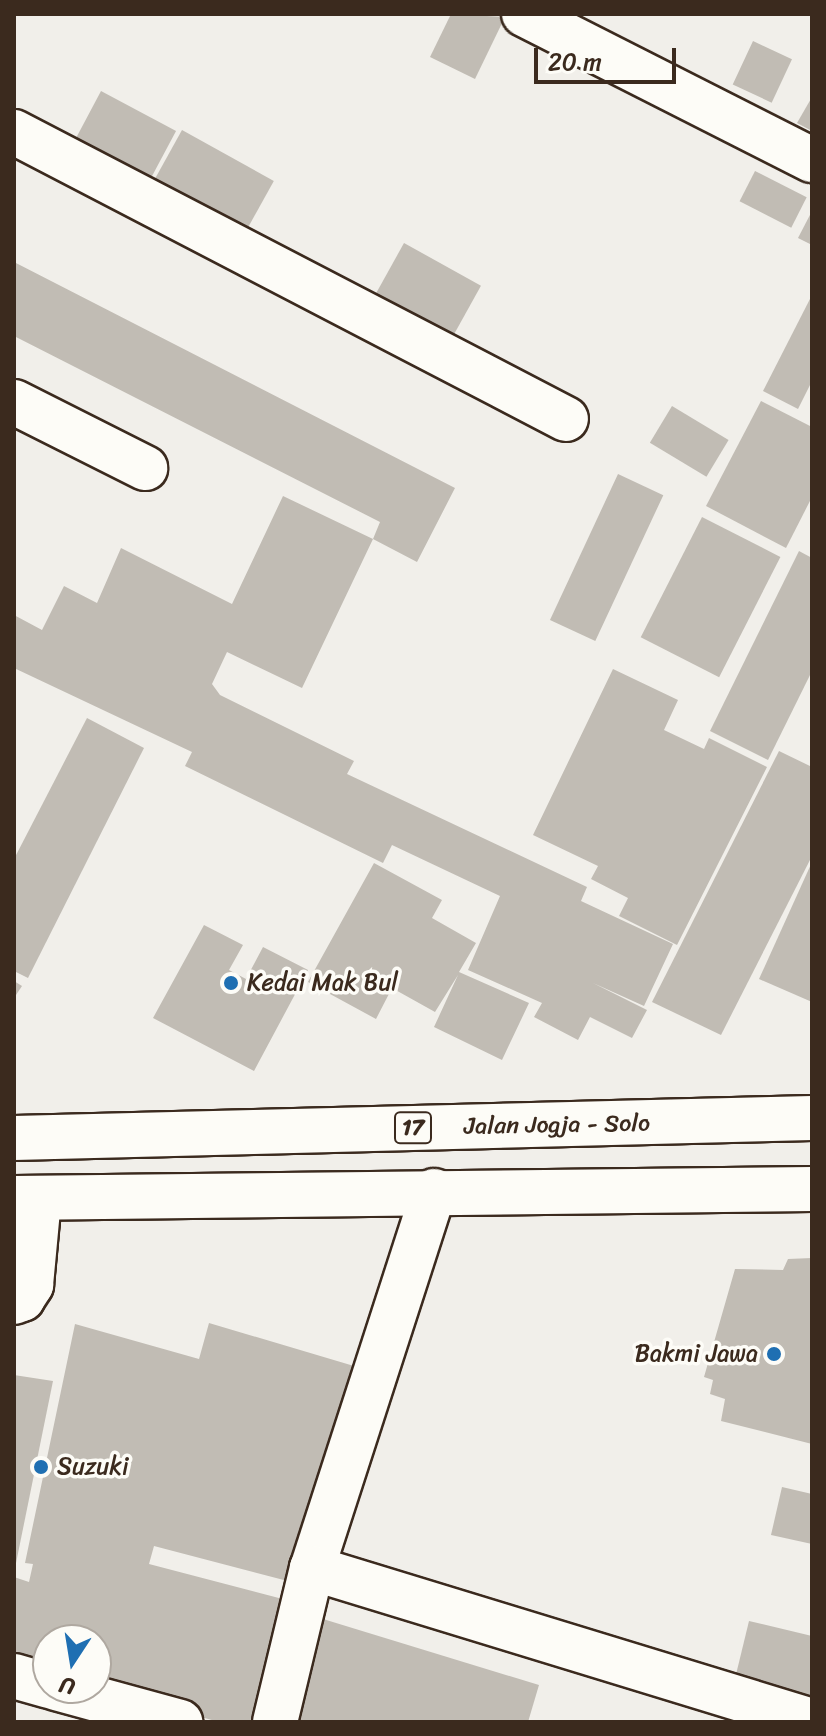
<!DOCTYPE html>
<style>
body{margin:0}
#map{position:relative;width:826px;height:1736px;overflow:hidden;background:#f1efea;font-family:Sriracha,sans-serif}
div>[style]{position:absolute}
.building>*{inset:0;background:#c1bcb4;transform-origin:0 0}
.roads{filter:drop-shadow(2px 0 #3b2a1e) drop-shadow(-2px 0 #3b2a1e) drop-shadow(0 2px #3b2a1e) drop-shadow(0 -2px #3b2a1e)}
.minor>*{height:44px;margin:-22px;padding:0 22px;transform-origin:22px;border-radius:22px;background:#fdfcf7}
.highway>*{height:44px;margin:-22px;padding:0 22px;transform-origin:22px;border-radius:22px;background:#fdfcf7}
.dots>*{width:22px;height:22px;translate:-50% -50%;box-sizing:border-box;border:4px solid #fdfcf7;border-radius:50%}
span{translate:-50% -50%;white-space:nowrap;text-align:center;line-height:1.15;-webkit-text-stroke:7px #fdfcf7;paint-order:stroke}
.shield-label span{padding:2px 6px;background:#fdfcf7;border:2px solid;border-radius:6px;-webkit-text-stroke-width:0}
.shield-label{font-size:22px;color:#3b2a1e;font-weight:700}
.poi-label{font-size:24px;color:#3b2a1e}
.left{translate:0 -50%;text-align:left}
.right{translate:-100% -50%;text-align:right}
.street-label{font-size:24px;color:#3b2a1e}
.frame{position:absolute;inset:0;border:16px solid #3b2a1e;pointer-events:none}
.north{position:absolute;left:32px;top:1624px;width:80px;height:80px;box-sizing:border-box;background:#fdfcf7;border:2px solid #afa8a0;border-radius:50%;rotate:192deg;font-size:22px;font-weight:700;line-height:32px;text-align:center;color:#3b2a1e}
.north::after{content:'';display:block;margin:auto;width:28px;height:36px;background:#1f6fb2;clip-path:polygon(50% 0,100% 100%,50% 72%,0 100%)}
.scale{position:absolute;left:534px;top:48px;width:142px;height:36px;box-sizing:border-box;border:4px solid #3b2a1e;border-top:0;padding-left:10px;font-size:24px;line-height:28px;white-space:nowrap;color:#3b2a1e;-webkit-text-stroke:6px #fdfcf7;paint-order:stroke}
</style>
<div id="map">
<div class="building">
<div style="clip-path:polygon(451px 14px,505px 17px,475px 79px,430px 57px)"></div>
<div style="left:753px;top:41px;width:43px;height:48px;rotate:25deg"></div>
<div style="left:101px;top:91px;width:85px;height:67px;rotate:28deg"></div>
<div style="clip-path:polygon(812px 97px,812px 131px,797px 123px)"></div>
<div style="left:182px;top:130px;width:105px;height:70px;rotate:29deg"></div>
<div style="left:755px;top:171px;width:58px;height:34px;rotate:27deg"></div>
<div style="clip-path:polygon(812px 211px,812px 245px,798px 238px)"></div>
<div style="left:404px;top:243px;width:88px;height:65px;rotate:29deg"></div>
<div style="clip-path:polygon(14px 262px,455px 488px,417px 562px,373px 539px,380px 522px,14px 336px)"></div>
<div style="clip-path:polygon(812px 295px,812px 381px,798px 409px,763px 391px)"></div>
<div style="clip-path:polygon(761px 401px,812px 427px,812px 497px,786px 548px,706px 506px)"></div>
<div style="left:672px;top:406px;width:66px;height:43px;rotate:31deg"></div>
<div style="left:618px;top:474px;width:50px;height:161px;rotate:25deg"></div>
<div style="clip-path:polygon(283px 496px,373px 539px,302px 688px,227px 652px,212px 684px,220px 695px,354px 761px,347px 774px,587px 887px,581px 901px,673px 944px,644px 1006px,593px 983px,647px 1010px,632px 1038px,590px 1017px,578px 1040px,534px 1017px,542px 1003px,468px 970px,500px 896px,392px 845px,383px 863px,185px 766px,192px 752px,14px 668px,14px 615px,42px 630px,64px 586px,97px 603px,121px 548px,232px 604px)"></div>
<div style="left:702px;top:517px;width:88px;height:135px;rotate:27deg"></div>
<div style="clip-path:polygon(799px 551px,812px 558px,812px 671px,768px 760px,710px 731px)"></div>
<div style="clip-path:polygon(613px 669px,678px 700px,664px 730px,704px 749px,709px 738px,767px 767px,677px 945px,619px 916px,628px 898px,591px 879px,598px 866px,533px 835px)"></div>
<div style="clip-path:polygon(87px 718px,144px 748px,28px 978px,14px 971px,14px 859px)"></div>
<div style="clip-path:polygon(779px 751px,812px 767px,812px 856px,721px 1035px,652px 1002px)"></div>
<div style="clip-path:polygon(812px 862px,812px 1002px,759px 979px)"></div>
<div style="clip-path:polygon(374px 863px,442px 900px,432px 918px,476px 943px,459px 972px,529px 1003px,502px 1060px,434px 1027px,458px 975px,435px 1012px,392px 988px,376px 1019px,308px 982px)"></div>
<div style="clip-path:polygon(204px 925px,243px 945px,229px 970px,246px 979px,263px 947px,308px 970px,254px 1071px,153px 1018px)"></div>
<div style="clip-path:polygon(14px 981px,22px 986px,14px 998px)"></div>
<div style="clip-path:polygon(812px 1258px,812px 1444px,721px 1421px,725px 1399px,710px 1394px,713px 1380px,704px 1377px,735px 1269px,783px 1270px,788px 1259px)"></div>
<div style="clip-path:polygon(209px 1323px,364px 1369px,303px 1585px,154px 1546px,149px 1564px,298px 1603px,267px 1722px,219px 1722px,96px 1688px,96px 1640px,48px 1640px,48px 1675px,14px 1666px,14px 1577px,29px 1582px,33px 1564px,25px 1563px,75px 1324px,199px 1359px)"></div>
<div style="clip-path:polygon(14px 1375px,53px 1381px,15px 1568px,14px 1568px)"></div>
<div style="clip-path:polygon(782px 1487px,812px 1494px,812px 1544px,771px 1535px)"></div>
<div style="clip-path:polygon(323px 1619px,539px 1685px,528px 1722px,291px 1722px)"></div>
<div style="clip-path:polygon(749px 1621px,812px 1636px,812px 1709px,732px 1691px)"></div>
</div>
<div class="roads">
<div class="minor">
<div style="left:524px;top:14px;width:323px;rotate:26.9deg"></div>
<div style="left:14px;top:132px;width:622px;rotate:27.47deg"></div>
<div style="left:14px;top:402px;width:147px;rotate:26.7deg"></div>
<div style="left:434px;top:1191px;width:396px;rotate:107.9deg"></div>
<div style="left:312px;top:1568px;width:523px;rotate:17.01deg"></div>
<div style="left:14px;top:1302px;width:9px;rotate:-21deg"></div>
<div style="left:22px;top:1299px;width:17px;rotate:-57deg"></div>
<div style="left:31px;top:1285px;width:87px;rotate:-84.7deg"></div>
<div style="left:14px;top:1676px;width:35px;rotate:16deg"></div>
<div style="left:56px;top:1688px;width:129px;rotate:15.3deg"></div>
<div style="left:275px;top:1722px;width:158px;rotate:-76.5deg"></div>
</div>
<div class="highway">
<div style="left:14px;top:1138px;width:798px;rotate:-1.44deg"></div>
<div style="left:14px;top:1198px;width:798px;rotate:-0.65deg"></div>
</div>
</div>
<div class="dots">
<div style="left:231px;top:983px;background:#1f6fb2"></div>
<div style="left:774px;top:1354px;background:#1f6fb2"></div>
<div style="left:41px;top:1467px;background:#1f6fb2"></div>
</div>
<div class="shield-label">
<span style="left:413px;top:1128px">17</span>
</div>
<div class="poi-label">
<span class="left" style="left:247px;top:983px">Kedai Mak Bul</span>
<span class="right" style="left:758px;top:1354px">Bakmi Jawa</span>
<span class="left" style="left:57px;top:1467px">Suzuki</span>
</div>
<div class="street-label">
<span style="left:557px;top:1125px;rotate:-1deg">Jalan Jogja - Solo</span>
</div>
<div class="frame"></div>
<div class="north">U</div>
<div class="scale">20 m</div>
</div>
